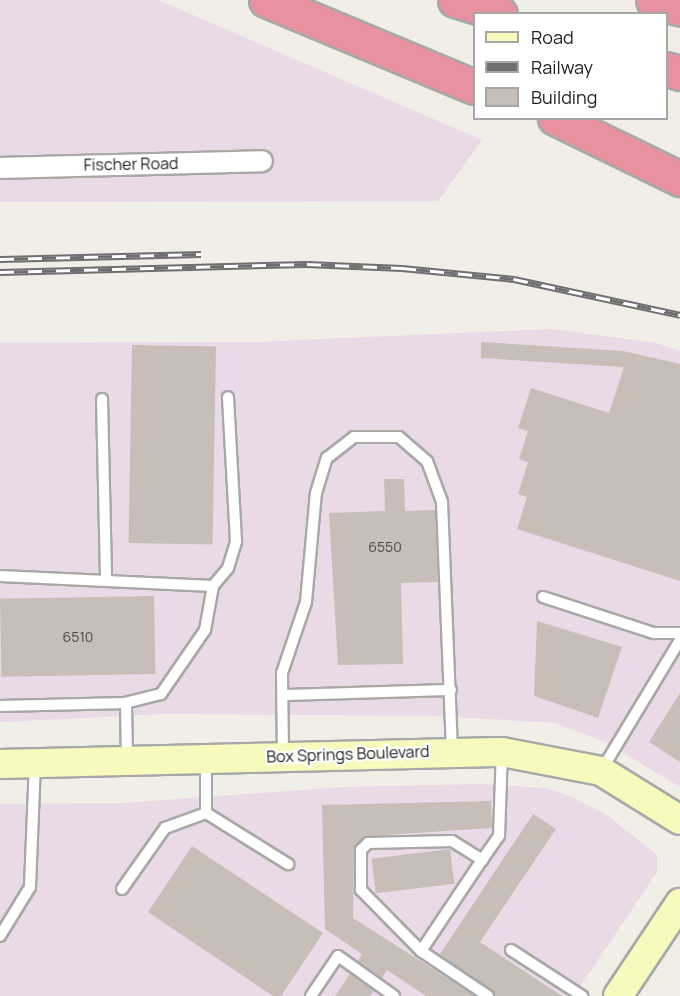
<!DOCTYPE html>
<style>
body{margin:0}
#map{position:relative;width:680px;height:996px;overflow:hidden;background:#f1eee7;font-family:Manrope,sans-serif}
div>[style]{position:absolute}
.industrial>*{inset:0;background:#ead9e7}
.building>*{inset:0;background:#c6beb7;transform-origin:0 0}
.roads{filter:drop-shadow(2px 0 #a8a8a8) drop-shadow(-2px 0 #a8a8a8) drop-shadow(0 2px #a8a8a8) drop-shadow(0 -2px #a8a8a8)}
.lane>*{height:10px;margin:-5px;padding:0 5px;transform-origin:5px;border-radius:5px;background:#fff}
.street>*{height:20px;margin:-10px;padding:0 10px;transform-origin:10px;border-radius:10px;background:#fff}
.secondary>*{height:28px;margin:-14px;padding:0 14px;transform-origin:14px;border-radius:14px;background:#f7f9bd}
.highway>*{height:33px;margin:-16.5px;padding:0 16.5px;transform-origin:16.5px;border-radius:16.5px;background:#e791a1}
.rail>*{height:7px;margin-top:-3.5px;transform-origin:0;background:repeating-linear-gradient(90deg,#fff 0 14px,#6f6f6f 0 28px);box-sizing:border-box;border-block:2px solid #6f6f6f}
span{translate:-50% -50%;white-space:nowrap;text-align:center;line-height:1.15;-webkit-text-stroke:4.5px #fff;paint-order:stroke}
.number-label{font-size:14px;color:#4a4846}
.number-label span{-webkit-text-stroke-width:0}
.street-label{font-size:16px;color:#212121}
.legend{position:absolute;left:473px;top:12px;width:195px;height:108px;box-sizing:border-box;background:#fff;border:2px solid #a6a6a6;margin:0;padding:8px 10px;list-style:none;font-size:18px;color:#212121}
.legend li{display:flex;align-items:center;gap:12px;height:30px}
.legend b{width:30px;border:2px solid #a6a6a6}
</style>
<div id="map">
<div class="industrial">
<div style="clip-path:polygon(0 0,158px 0,482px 140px,438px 201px,0 202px)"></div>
<div style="clip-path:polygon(553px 329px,656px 343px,680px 351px,680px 787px,605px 742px,555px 723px,438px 716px,167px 714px,0 722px,0 343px,252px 342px)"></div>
<div style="clip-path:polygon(481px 784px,545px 788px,570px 796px,607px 815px,657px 855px,657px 872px,574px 996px,0 996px,0 804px,124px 803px,343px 787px)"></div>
</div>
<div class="building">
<div style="clip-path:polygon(481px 342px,623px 351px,680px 364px,680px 581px,517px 529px,527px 497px,518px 494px,528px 462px,519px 459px,528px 431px,518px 428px,531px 388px,609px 413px,624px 367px,481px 358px)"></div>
<div style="left:132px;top:345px;width:84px;height:198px;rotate:1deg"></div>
<div style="clip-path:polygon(384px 479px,404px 479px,405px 511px,435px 510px,438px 582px,401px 583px,403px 664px,338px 665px,329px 513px,385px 511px)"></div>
<div style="left:154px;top:596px;width:78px;height:154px;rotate:89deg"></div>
<div style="clip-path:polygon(537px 621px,622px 647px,598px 718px,534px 696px)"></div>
<div style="clip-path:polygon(680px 693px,680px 762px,649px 742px)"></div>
<div style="clip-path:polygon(491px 801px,492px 828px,368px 836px,354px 850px,353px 918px,475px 996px,426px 996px,387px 970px,382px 978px,358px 961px,362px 954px,325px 929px,322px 805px)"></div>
<div style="clip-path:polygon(533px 814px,556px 829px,480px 942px,562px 996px,495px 996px,440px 954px)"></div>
<div style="clip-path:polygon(192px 846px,323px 933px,281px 996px,273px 996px,148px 912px)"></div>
<div style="left:450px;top:849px;width:35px;height:79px;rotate:83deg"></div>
<div style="clip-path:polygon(350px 974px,374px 991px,370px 996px,335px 996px)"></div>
</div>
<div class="roads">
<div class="lane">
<div style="left:102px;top:399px;width:180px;rotate:88.7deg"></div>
<div style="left:0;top:576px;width:213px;rotate:2.7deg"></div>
<div style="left:213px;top:586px;width:45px;rotate:100.3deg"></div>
<div style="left:205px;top:630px;width:78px;rotate:124.5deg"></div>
<div style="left:161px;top:694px;width:36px;rotate:166deg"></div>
<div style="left:126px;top:703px;width:126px;rotate:178.6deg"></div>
<div style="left:213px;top:586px;width:23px;rotate:-50deg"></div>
<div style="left:228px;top:568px;width:28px;rotate:-73deg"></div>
<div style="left:236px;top:541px;width:144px;rotate:-93.2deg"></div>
<div style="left:543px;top:597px;width:117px;rotate:18deg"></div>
<div style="left:654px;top:633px;width:26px"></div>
<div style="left:283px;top:695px;width:168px;rotate:-1.7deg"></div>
<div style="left:126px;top:703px;width:56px;rotate:89deg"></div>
<div style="left:283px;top:756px;width:83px;rotate:-90.7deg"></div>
<div style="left:282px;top:673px;width:75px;rotate:-71.3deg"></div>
<div style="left:306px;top:602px;width:109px;rotate:-84.8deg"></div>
<div style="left:316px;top:493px;width:37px;rotate:-73deg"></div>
<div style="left:327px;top:458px;width:34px;rotate:-38deg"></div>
<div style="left:354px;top:437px;width:45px"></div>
<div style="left:399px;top:437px;width:37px;rotate:41deg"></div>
<div style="left:427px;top:461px;width:44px;rotate:69.9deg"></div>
<div style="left:442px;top:502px;width:249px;rotate:87.7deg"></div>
<div style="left:601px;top:771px;width:153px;rotate:-58.9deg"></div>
<div style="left:206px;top:813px;width:53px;rotate:-90deg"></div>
<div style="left:122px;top:889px;width:75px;rotate:-54.8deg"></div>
<div style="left:165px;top:828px;width:44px;rotate:-20.1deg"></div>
<div style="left:206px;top:813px;width:97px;rotate:31.9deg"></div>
<div style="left:0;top:936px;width:57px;rotate:-58.5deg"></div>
<div style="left:30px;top:887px;width:122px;rotate:-87.7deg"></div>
<div style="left:511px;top:950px;width:85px;rotate:32.9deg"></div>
<div style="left:421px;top:951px;width:110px;rotate:-56.2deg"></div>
<div style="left:311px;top:996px;width:48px;rotate:-56deg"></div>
<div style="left:338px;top:956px;width:69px;rotate:35.5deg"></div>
<div style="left:488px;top:996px;width:81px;rotate:-146.1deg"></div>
<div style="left:421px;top:951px;width:86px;rotate:-134.5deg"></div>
<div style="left:361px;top:890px;width:40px;rotate:-90deg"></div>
<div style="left:361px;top:850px;width:10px;rotate:-45deg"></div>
<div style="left:368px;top:843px;width:84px;rotate:-1.4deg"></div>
<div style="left:452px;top:841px;width:36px;rotate:32deg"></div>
<div style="left:482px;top:860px;width:29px;rotate:-55deg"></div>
<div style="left:499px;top:836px;width:84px;rotate:-88deg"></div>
</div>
<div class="street">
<div style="left:0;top:168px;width:262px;rotate:-1.5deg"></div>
</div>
<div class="secondary">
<div style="left:0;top:764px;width:502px;rotate:-1.37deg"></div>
<div style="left:502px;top:752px;width:101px;rotate:10.9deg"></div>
<div style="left:601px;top:771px;width:93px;rotate:31.8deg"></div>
<div style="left:618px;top:996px;width:112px;rotate:-56.3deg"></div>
</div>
<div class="highway">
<div style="left:266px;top:0;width:225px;rotate:22.7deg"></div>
<div style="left:455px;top:0;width:47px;rotate:17.3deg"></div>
<div style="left:653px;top:0;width:28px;rotate:18deg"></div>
<div style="left:666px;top:69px;width:15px;rotate:16deg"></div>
<div style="left:555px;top:118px;width:139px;rotate:26deg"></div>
</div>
</div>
<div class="rail">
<div style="left:0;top:259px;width:201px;rotate:-1.4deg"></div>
<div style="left:0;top:272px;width:307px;rotate:-1.5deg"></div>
<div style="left:307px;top:264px;width:95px;rotate:2.4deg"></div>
<div style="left:402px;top:268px;width:113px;rotate:5.6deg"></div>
<div style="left:514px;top:279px;width:170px;rotate:12.2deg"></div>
</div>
<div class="number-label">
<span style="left:385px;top:547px">6550</span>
<span style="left:78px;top:637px">6510</span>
</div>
<div class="street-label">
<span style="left:131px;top:164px;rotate:-1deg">Fischer Road</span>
<span style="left:348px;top:754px;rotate:-2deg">Box Springs Boulevard</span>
</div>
<ul class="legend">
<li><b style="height:8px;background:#f7f9bd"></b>Road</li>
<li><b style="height:8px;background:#6f6f6f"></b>Railway</li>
<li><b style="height:16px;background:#c6beb7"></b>Building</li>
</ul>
</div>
